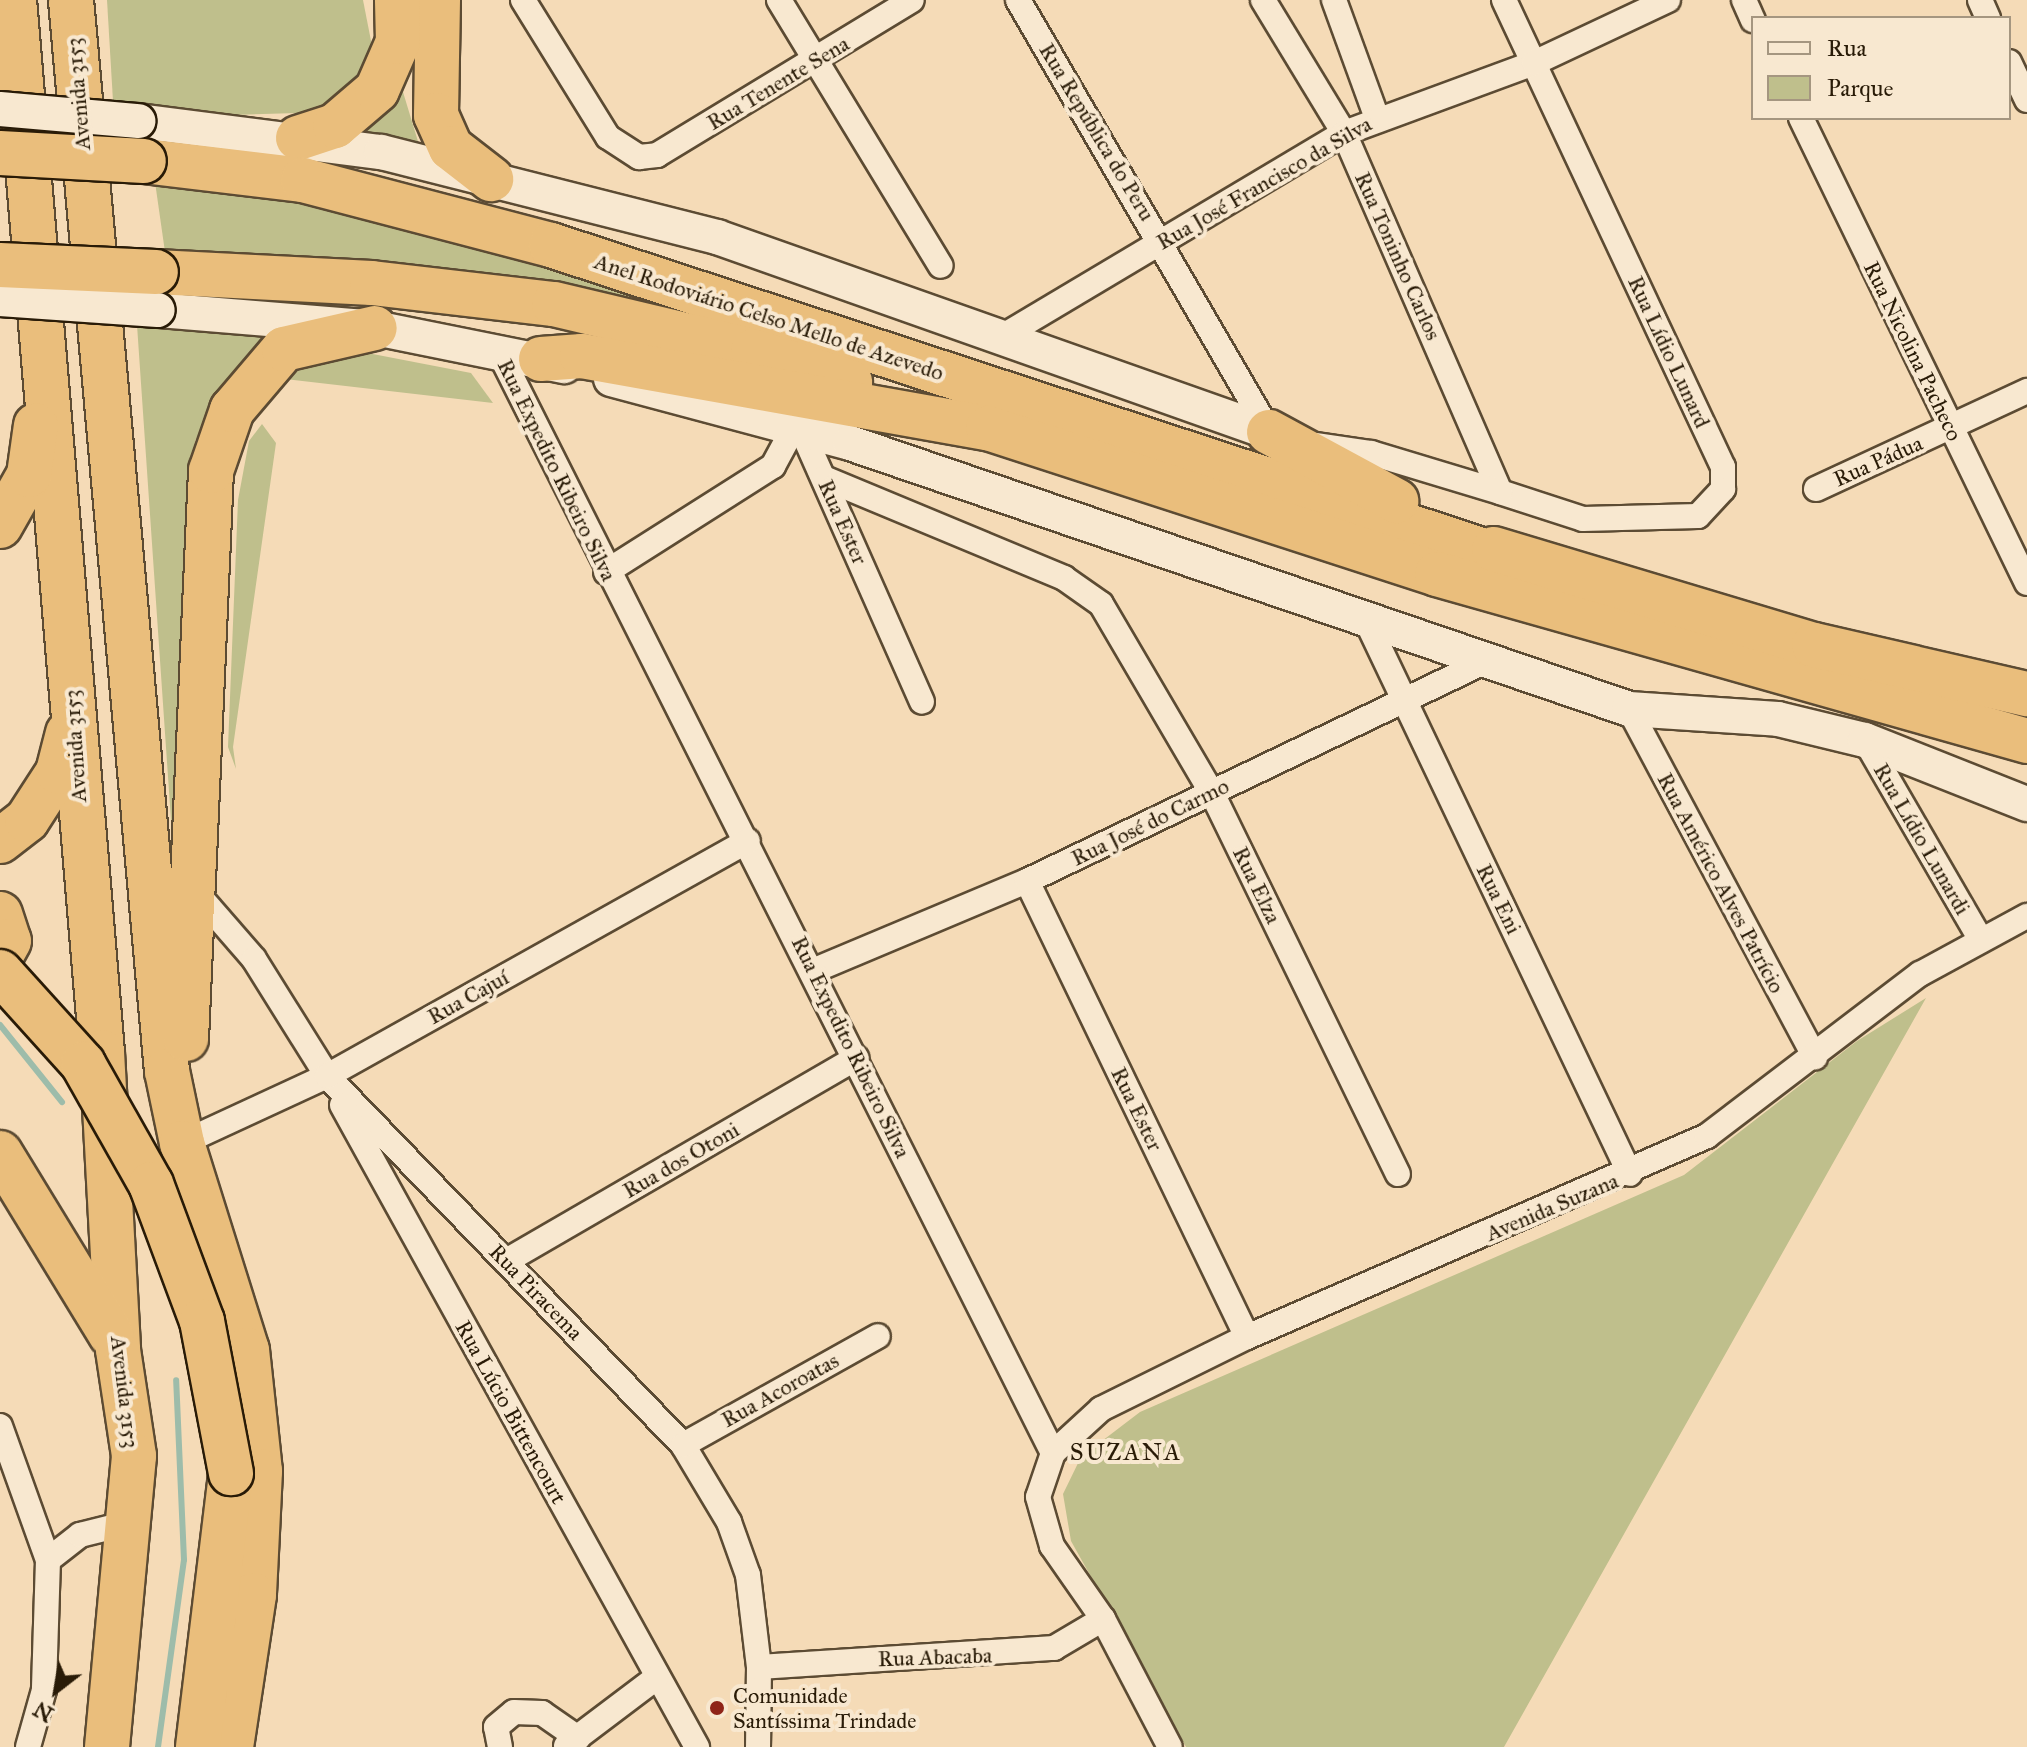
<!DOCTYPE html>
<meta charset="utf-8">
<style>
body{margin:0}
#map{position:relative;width:2027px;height:1747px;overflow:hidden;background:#f5dbb7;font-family:"IM FELL Great Primer",serif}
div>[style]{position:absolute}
.green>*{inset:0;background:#bfbf8c}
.stream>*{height:6px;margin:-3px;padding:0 3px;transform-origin:3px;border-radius:3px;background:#9dbcaa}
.roads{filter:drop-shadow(2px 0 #5c4b33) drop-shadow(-2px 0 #5c4b33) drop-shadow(0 2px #5c4b33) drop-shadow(0 -2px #5c4b33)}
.street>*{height:24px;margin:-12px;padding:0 12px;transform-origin:12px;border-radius:12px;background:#f8e8d0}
.secondary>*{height:34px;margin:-17px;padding:0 17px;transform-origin:17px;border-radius:17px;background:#f8e8d0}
.highway>*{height:44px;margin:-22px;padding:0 22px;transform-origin:22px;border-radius:22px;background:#eabe7c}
.bridges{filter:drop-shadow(2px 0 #291b07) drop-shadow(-2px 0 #291b07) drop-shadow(0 2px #291b07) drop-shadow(0 -2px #291b07)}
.secondary-bridge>*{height:34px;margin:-17px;padding:0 17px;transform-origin:17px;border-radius:17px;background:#f8e8d0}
.highway-bridge>*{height:44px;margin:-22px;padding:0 22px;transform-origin:22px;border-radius:22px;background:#eabe7c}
.dots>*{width:22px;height:22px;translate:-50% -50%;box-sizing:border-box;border:4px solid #f8e8d0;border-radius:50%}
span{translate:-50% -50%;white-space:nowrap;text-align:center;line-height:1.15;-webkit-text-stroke:8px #f8e8d0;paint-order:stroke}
.street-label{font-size:22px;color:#291b07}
.poi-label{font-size:22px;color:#291b07}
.left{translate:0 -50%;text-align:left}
.neighbourhood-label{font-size:24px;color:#291b07;letter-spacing:2px}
.legend{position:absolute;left:1751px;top:16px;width:260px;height:104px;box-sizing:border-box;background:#f8e8d0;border:2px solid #a59680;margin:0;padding:10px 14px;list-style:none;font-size:24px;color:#291b07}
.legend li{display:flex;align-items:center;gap:16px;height:40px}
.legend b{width:40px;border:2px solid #a59680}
.north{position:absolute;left:16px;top:1651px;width:80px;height:80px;-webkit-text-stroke:6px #f8e8d0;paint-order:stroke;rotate:211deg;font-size:22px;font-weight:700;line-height:32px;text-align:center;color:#291b07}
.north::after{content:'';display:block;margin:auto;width:28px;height:36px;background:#291b07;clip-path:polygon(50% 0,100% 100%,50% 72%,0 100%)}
</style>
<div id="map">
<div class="green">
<div style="clip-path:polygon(107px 0,363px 0,372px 46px,358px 81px,331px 105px,298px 113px,233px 115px,113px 101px)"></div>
<div style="clip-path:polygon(411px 48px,403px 92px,420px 148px,348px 131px)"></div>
<div style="clip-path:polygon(154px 175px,388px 214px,720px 322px,165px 252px)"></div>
<div style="clip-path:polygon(137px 325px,295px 327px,265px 343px,224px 384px,195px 441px,174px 864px)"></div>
<div style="clip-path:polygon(352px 350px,471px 373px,493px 403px,285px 379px,305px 362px)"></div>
<div style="clip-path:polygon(262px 424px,276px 443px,233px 747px,236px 769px,228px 747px,238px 500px,249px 441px)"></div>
<div style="clip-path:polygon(1926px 998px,1504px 1747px,1186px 1747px,1071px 1541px,1063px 1494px,1081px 1457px,1140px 1412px,1684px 1175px,1857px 1041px)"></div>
</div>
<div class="stream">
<div style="left:0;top:1025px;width:99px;rotate:51.2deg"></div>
<div style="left:158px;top:1747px;width:189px;rotate:-82.1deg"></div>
<div style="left:184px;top:1560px;width:180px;rotate:-92.5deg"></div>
</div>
<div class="roads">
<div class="street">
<div style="left:523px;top:0;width:161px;rotate:58.2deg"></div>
<div style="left:608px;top:137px;width:37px;rotate:33deg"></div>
<div style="left:639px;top:157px;width:18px;rotate:-6deg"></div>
<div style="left:657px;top:155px;width:298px;rotate:-31.3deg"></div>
<div style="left:779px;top:0;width:311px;rotate:58.7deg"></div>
<div style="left:1018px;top:0;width:500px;rotate:59.8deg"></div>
<div style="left:1263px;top:0;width:156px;rotate:58.7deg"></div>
<div style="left:1344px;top:133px;width:391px;rotate:66.5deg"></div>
<div style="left:1500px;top:492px;width:87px;rotate:18deg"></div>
<div style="left:1583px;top:519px;width:115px;rotate:-1.5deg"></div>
<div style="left:1698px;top:516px;width:37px;rotate:-47deg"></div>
<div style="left:1723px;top:489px;width:22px;rotate:-90deg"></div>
<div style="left:1723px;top:467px;width:516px;rotate:-115.12deg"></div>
<div style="left:1334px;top:0;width:126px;rotate:70deg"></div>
<div style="left:1744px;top:0;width:22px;rotate:66deg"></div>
<div style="left:1980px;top:0;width:20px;rotate:66deg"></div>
<div style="left:2009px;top:62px;width:42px;rotate:64.7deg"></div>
<div style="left:1801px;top:118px;width:517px;rotate:64.08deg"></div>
<div style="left:1005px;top:335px;width:395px;rotate:-30.8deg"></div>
<div style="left:1344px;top:133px;width:202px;rotate:-20.2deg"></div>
<div style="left:1534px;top:63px;width:148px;rotate:-25.2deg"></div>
<div style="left:497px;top:348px;width:1237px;rotate:63.29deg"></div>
<div style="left:1053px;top:1453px;width:46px;rotate:108.8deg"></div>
<div style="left:1038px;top:1497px;width:51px;rotate:74.1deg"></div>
<div style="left:1052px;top:1546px;width:89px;rotate:55.1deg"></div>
<div style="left:1103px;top:1619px;width:144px;rotate:62.4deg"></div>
<div style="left:802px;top:431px;width:296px;rotate:66.1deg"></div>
<div style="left:1317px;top:445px;width:55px;rotate:8.4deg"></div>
<div style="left:1371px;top:453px;width:135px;rotate:16.8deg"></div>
<div style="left:824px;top:478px;width:260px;rotate:22.6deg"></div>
<div style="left:1064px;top:578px;width:45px;rotate:35.1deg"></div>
<div style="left:1101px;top:604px;width:219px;rotate:59.6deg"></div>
<div style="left:1212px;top:793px;width:424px;rotate:64deg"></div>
<div style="left:1816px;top:489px;width:233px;rotate:-24.9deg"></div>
<div style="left:606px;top:572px;width:198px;rotate:-32.4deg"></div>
<div style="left:773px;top:466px;width:42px;rotate:-61.6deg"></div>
<div style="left:1368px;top:624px;width:609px;rotate:64.53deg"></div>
<div style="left:1629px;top:709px;width:395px;rotate:61.9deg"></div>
<div style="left:1865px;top:740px;width:229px;rotate:59.9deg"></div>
<div style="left:1027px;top:881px;width:506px;rotate:64.24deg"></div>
<div style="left:194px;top:890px;width:91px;rotate:49deg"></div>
<div style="left:254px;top:959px;width:138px;rotate:58deg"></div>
<div style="left:327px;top:1076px;width:513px;rotate:46.03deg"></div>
<div style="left:683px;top:1445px;width:90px;rotate:59.1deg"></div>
<div style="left:729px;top:1522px;width:56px;rotate:70.3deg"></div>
<div style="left:748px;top:1575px;width:93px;rotate:83.2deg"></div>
<div style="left:759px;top:1667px;width:80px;rotate:90.7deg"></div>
<div style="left:815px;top:970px;width:230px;rotate:-22.8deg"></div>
<div style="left:1027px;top:881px;width:502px;rotate:-25.6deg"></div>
<div style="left:342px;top:1105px;width:734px;rotate:61.06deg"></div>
<div style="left:182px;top:1143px;width:160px;rotate:-24.8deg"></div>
<div style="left:327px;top:1076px;width:482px;rotate:-29.2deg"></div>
<div style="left:506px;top:1261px;width:405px;rotate:-30.1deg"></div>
<div style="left:0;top:1426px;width:142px;rotate:70.3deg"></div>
<div style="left:48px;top:1560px;width:130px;rotate:91.8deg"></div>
<div style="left:44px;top:1690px;width:59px;rotate:105.7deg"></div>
<div style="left:683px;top:1445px;width:223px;rotate:-29.2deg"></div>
<div style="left:1053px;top:1453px;width:65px;rotate:-42.5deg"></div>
<div style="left:1101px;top:1409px;width:163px;rotate:-26.3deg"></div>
<div style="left:1247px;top:1337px;width:502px;rotate:-23.6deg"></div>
<div style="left:1707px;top:1136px;width:268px;rotate:-37.3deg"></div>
<div style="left:1920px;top:974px;width:122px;rotate:-28.5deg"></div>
<div style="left:48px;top:1560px;width:41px;rotate:-38deg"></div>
<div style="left:80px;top:1535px;width:49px;rotate:-14deg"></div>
<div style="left:759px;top:1667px;width:296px;rotate:-3.7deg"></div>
<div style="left:1054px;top:1648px;width:57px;rotate:-30.6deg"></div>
<div style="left:566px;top:1746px;width:113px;rotate:-37.1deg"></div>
<div style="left:500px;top:1747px;width:20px;rotate:-101deg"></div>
<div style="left:496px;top:1727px;width:23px;rotate:-40deg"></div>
<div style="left:514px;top:1712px;width:28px;rotate:2deg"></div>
<div style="left:542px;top:1713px;width:44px;rotate:34.8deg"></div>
</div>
<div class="secondary">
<div style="left:138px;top:121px;width:245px;rotate:7.3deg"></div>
<div style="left:381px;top:152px;width:347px;rotate:14.2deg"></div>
<div style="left:717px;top:237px;width:585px;rotate:19.46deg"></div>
<div style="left:158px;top:310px;width:218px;rotate:4.7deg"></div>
<div style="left:375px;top:328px;width:193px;rotate:11.4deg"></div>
<div style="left:611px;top:379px;width:247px;rotate:15deg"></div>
<div style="left:850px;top:443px;width:823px;rotate:18.85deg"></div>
<div style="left:1629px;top:709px;width:149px;rotate:3.8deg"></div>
<div style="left:1778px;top:719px;width:89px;rotate:13.6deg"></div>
<div style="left:1865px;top:740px;width:174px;rotate:21.6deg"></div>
</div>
<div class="highway">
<div style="left:14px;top:0;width:1056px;rotate:85.22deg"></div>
<div style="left:102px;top:1052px;width:298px;rotate:86.9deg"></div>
<div style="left:118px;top:1350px;width:107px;rotate:81.4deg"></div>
<div style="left:134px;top:1456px;width:292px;rotate:95.3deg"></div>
<div style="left:71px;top:0;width:1075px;rotate:84.88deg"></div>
<div style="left:167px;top:1071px;width:74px;rotate:78.2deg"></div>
<div style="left:182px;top:1143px;width:217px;rotate:72.6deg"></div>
<div style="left:247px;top:1350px;width:122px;rotate:83.9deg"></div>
<div style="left:260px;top:1471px;width:124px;rotate:92.8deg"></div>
<div style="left:254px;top:1595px;width:154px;rotate:98.6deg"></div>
<div style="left:438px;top:0;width:115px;rotate:91deg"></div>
<div style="left:436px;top:115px;width:36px;rotate:66deg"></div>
<div style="left:451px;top:148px;width:51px;rotate:37.8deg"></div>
<div style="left:298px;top:138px;width:39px;rotate:-18deg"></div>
<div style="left:335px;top:126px;width:55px;rotate:-40.6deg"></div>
<div style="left:377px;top:90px;width:52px;rotate:-66.4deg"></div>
<div style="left:398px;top:42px;width:42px;rotate:-91.4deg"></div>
<div style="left:144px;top:161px;width:160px;rotate:6.8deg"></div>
<div style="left:303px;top:180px;width:256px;rotate:14.7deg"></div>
<div style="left:551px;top:245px;width:1021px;rotate:18.15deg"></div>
<div style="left:156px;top:272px;width:216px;rotate:2.9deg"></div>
<div style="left:372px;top:283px;width:183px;rotate:6.6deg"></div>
<div style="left:554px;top:304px;width:204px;rotate:13.3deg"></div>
<div style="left:753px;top:351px;width:102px;rotate:17.7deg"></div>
<div style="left:541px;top:359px;width:41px;rotate:-4.2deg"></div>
<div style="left:582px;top:356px;width:412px;rotate:10.1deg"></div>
<div style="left:988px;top:428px;width:472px;rotate:18deg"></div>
<div style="left:1437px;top:574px;width:613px;rotate:15.8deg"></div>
<div style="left:1269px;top:432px;width:145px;rotate:28.5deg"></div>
<div style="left:0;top:526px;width:59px;rotate:-60.4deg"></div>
<div style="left:29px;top:475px;width:50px;rotate:-82deg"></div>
<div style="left:1494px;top:549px;width:334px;rotate:16.7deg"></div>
<div style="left:1814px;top:645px;width:219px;rotate:13deg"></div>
<div style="left:0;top:841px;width:34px;rotate:-38deg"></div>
<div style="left:27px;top:820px;width:57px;rotate:-57.1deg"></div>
<div style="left:58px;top:772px;width:40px;rotate:-75.6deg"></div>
<div style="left:0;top:914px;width:28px;rotate:72deg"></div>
<div style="left:9px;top:941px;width:18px;rotate:119deg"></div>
<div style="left:186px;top:1039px;width:569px;rotate:-87.48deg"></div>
<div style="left:211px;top:471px;width:65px;rotate:-71deg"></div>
<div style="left:232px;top:410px;width:80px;rotate:-49.6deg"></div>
<div style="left:284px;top:349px;width:93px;rotate:-13deg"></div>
<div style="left:0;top:1153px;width:213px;rotate:58.6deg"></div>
<div style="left:198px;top:1747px;width:276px;rotate:-83.1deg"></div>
</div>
</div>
<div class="bridges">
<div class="secondary-bridge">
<div style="left:0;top:109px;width:139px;rotate:5deg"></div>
<div style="left:0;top:299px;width:158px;rotate:4deg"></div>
</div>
<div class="highway-bridge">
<div style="left:0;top:153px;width:144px;rotate:3.2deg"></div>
<div style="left:0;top:265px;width:156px;rotate:2.6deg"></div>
<div style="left:0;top:972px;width:124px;rotate:47.9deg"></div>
<div style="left:83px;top:1064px;width:138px;rotate:60.5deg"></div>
<div style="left:151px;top:1184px;width:146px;rotate:69.6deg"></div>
<div style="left:202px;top:1321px;width:155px;rotate:79.2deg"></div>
</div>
</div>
<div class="dots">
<div style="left:717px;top:1708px;background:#8f2418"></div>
</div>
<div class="street-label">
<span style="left:778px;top:83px;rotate:-31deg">Rua Tenente Sena</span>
<span style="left:78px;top:94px;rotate:-95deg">Avenida 3153</span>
<span style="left:1097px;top:132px;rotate:59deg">Rua República do Peru</span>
<span style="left:1264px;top:183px;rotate:-30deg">Rua José Francisco da Silva</span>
<span style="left:1398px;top:256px;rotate:66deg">Rua Toninho Carlos</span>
<span style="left:769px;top:317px;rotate:18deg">Anel Rodoviário Celso Mello de Azevedo</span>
<span style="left:1913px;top:351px;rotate:64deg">Rua Nicolina Pacheco</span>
<span style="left:1669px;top:352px;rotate:65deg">Rua Lídio Lunard</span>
<span style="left:1878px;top:461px;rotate:-24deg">Rua Pádua</span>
<span style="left:557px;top:470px;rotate:64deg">Rua Expedito Ribeiro Silva</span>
<span style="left:843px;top:522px;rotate:66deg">Rua Ester</span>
<span style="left:75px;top:746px;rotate:-94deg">Avenida 3153</span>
<span style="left:1150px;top:822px;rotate:-26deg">Rua José do Carmo</span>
<span style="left:1922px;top:839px;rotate:60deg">Rua Lídio Lunardi</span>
<span style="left:1721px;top:883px;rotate:62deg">Rua Américo Alves Patrício</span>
<span style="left:1257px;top:885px;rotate:64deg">Rua Elza</span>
<span style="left:1499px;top:899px;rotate:64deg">Rua Eni</span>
<span style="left:468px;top:997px;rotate:-29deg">Rua Cajuí</span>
<span style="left:851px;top:1047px;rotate:64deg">Rua Expedito Ribeiro Silva</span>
<span style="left:1137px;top:1109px;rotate:64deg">Rua Ester</span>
<span style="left:681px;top:1160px;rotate:-30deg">Rua dos Otoni</span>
<span style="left:1552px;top:1207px;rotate:-23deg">Avenida Suzana</span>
<span style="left:536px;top:1292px;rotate:46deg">Rua Piracema</span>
<span style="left:780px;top:1390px;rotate:-29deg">Rua Acoroatas</span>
<span style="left:125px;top:1392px;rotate:83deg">Avenida 3153</span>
<span style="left:511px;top:1412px;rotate:61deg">Rua Lúcio Bittencourt</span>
<span style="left:935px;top:1657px;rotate:-2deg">Rua Abacaba</span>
</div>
<div class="poi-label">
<span class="left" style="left:733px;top:1708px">Comunidade<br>Santíssima Trindade</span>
</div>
<div class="neighbourhood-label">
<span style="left:1126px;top:1453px">SUZANA</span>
</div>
<ul class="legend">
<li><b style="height:10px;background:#f8e8d0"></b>Rua</li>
<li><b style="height:22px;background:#bfbf8c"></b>Parque</li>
</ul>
<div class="north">N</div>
</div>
